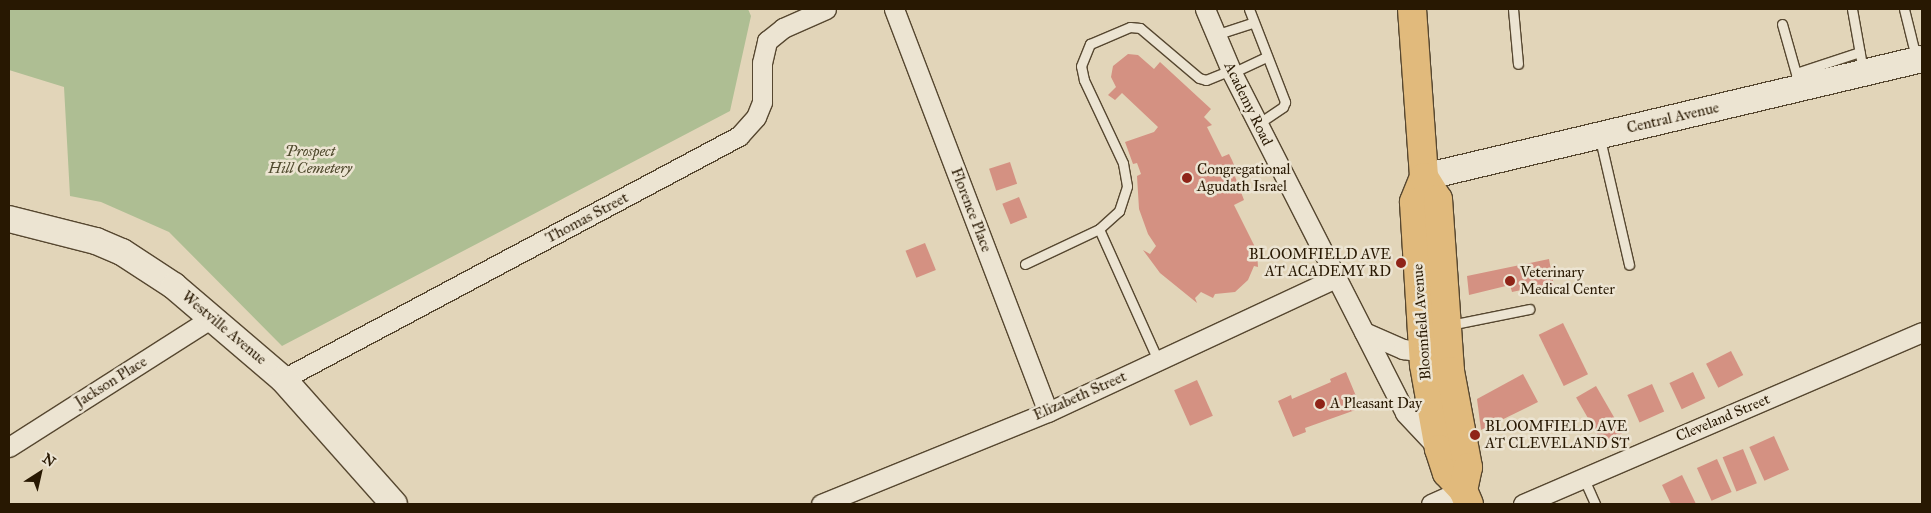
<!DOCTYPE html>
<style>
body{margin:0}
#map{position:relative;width:1931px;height:513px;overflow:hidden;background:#e2d5b9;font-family:"IM FELL Great Primer",serif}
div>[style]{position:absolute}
.green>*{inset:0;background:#aebe93}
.building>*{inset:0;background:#d49182;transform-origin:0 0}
.roads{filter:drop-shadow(1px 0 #564730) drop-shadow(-1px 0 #564730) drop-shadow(0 1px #564730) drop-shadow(0 -1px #564730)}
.lane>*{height:9px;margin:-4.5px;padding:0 4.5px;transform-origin:4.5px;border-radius:4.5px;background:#ece4d2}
.street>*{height:19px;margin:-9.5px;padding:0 9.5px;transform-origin:9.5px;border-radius:9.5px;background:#ece4d2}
.secondary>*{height:26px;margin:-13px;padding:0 13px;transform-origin:13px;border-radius:13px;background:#ece4d2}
.primary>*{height:28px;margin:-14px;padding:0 14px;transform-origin:14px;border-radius:14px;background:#e1ba7c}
.dots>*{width:14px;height:14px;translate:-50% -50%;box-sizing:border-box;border:2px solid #ece4d2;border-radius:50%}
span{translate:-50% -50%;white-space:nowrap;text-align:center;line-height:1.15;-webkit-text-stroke:5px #ece4d2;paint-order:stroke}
.street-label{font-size:15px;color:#281802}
.park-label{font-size:15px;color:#504a2e;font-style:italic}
.poi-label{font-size:15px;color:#281802}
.left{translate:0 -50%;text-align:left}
.right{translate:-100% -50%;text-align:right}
.frame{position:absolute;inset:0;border:10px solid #281802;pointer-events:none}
.north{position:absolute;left:15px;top:448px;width:50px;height:50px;-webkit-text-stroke:4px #ece4d2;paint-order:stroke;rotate:35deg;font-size:14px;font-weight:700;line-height:20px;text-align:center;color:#281802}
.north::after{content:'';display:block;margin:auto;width:18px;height:22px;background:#281802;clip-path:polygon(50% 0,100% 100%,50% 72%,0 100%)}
</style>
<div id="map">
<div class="green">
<div style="clip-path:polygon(9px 9px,748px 9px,751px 16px,730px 111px,282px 346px,169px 232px,101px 202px,70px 196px,64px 87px,9px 70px)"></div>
</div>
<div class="building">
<div style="clip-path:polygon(1128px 54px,1138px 55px,1154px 69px,1160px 62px,1211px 109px,1204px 117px,1212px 125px,1207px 127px,1222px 157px,1229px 154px,1232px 160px,1234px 165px,1231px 166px,1244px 200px,1234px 205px,1257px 251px,1258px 267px,1254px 266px,1248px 280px,1235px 292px,1215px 294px,1213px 298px,1201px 292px,1195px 298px,1197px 303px,1160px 273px,1143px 250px,1150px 254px,1156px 246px,1148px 234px,1139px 209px,1137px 176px,1141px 174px,1137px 163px,1133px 164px,1125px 142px,1154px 132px,1158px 127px,1122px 93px,1115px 100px,1108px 95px,1116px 87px,1111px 77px,1113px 66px)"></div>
<div style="left:1010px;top:162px;width:23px;height:22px;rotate:72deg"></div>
<div style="left:1019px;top:197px;width:22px;height:18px;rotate:68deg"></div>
<div style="left:925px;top:243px;width:29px;height:21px;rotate:68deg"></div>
<div style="clip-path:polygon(1549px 259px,1555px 292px,1536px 296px,1535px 287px,1512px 292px,1510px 285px,1469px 295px,1467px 276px)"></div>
<div style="left:1563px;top:323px;width:57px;height:27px;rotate:64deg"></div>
<div style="left:1731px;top:351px;width:27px;height:28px;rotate:63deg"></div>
<div style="clip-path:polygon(1346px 372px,1361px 408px,1305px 428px,1306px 432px,1293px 437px,1278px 401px,1291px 395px,1292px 399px,1331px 382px,1330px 379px)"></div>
<div style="left:1693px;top:372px;width:29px;height:26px;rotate:65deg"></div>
<div style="clip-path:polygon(1523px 374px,1538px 402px,1481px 430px,1477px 399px)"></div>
<div style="left:1197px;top:380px;width:39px;height:25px;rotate:66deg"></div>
<div style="left:1652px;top:384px;width:30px;height:27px;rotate:66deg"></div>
<div style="left:1596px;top:386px;width:54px;height:23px;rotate:60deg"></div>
<div style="left:1774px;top:436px;width:37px;height:27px;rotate:66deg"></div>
<div style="left:1743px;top:449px;width:37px;height:22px;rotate:68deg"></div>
<div style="left:1717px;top:459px;width:36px;height:22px;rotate:66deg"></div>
<div style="clip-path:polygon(1682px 475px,1696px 504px,1671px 504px,1662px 485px)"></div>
</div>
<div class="roads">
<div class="lane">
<div style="left:1249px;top:9px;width:100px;rotate:68.8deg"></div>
<div style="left:1285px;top:102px;width:5px;rotate:112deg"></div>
<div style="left:1283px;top:107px;width:30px;rotate:146deg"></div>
<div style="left:1513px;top:9px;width:55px;rotate:84.8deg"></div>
<div style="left:1852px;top:9px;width:63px;rotate:79.9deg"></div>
<div style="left:1904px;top:9px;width:49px;rotate:76deg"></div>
<div style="left:1782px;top:24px;width:55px;rotate:74.2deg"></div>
<div style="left:1215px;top:35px;width:40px;rotate:-18deg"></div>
<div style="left:1232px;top:73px;width:38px;rotate:-25deg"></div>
<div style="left:1796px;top:73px;width:67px;rotate:-18.2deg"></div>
<div style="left:1600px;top:139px;width:129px;rotate:77deg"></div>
<div style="left:1099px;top:229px;width:144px;rotate:65.8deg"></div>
<div style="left:1025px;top:264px;width:82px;rotate:-25.3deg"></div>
<div style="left:1099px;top:229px;width:27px;rotate:-42deg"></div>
<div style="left:1119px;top:211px;width:26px;rotate:-72deg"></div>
<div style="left:1127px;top:186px;width:23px;rotate:-100deg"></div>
<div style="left:1123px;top:163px;width:92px;rotate:-115.2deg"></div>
<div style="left:1084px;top:80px;width:14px;rotate:-102deg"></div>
<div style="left:1081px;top:66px;width:24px;rotate:-68deg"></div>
<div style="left:1090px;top:44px;width:43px;rotate:-23deg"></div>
<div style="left:1130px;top:27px;width:10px;rotate:6deg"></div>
<div style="left:1140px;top:28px;width:77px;rotate:40.3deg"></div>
<div style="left:1199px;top:78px;width:7px;rotate:16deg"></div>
<div style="left:1206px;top:80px;width:27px;rotate:-22deg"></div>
<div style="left:1450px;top:325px;width:81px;rotate:-11.4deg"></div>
<div style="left:1584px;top:479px;width:27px;rotate:66deg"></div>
</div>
<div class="street">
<div style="left:894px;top:9px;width:431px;rotate:69.1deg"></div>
<div style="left:1205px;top:9px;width:69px;rotate:67.1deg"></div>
<div style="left:1232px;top:73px;width:381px;rotate:63deg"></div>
<div style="left:1405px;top:413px;width:48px;rotate:46.7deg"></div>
<div style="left:1364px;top:332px;width:43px;rotate:23.6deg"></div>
<div style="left:1403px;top:349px;width:30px;rotate:8deg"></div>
<div style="left:283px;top:379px;width:517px;rotate:-28.05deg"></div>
<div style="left:739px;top:136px;width:25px;rotate:-48deg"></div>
<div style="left:756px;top:117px;width:16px;rotate:-68deg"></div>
<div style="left:762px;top:102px;width:39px;rotate:-90deg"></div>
<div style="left:762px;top:63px;width:23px;rotate:-77deg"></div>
<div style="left:767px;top:41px;width:21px;rotate:-39deg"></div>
<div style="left:783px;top:28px;width:47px;rotate:-23.8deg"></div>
<div style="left:9px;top:447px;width:242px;rotate:-32.5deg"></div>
<div style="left:821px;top:504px;width:245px;rotate:-22.1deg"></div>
<div style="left:1048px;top:412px;width:317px;rotate:-25deg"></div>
<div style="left:1431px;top:504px;width:35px;rotate:-24deg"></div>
<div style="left:1523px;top:504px;width:434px;rotate:-23.3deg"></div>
</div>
<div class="secondary">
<div style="left:1424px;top:177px;width:512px;rotate:-13.33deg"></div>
<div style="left:9px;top:219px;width:90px;rotate:14.2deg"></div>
<div style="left:96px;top:241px;width:28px;rotate:23deg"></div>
<div style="left:122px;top:252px;width:62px;rotate:33.2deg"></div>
<div style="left:174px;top:286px;width:143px;rotate:40.5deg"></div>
<div style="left:283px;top:379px;width:167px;rotate:48.4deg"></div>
</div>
<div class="primary">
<div style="left:1412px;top:9px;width:168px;rotate:85.9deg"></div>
<div style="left:1424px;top:177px;width:27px;rotate:112deg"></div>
<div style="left:1414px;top:202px;width:163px;rotate:86.5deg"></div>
<div style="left:1424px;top:365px;width:85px;rotate:79.9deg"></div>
<div style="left:1439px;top:449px;width:25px;rotate:72deg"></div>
<div style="left:1447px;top:473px;width:23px;rotate:47deg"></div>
<div style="left:1463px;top:490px;width:15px;rotate:67deg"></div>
<div style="left:1424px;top:177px;width:26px;rotate:58deg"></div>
<div style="left:1438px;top:199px;width:172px;rotate:86deg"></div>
<div style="left:1450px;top:371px;width:98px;rotate:79.4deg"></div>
<div style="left:1468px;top:467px;width:24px;rotate:102deg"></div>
</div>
</div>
<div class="dots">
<div style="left:1187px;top:178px;background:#8f2418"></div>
<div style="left:1401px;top:263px;background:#8f2418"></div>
<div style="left:1510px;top:281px;background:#8f2418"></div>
<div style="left:1320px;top:404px;background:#8f2418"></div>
<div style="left:1475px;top:435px;background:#8f2418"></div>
</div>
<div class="street-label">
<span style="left:1248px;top:104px;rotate:64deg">Academy Road</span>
<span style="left:1673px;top:118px;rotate:-13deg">Central Avenue</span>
<span style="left:971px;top:210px;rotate:69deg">Florence Place</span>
<span style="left:587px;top:218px;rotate:-28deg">Thomas Street</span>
<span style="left:1422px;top:322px;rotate:-94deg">Bloomfield Avenue</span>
<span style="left:224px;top:328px;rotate:40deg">Westville Avenue</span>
<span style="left:111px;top:382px;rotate:-32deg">Jackson Place</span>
<span style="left:1080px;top:396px;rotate:-24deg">Elizabeth Street</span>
<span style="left:1723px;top:418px;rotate:-23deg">Cleveland Street</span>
</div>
<div class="park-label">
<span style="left:310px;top:160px">Prospect<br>Hill Cemetery</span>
</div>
<div class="poi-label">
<span class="left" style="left:1197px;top:178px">Congregational<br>Agudath Israel</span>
<span class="right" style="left:1391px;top:263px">BLOOMFIELD AVE<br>AT ACADEMY RD</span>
<span class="left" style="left:1520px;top:281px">Veterinary<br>Medical Center</span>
<span class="left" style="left:1330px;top:404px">A Pleasant Day</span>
<span class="left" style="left:1485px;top:435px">BLOOMFIELD AVE<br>AT CLEVELAND ST</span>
</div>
<div class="frame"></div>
<div class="north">N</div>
</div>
